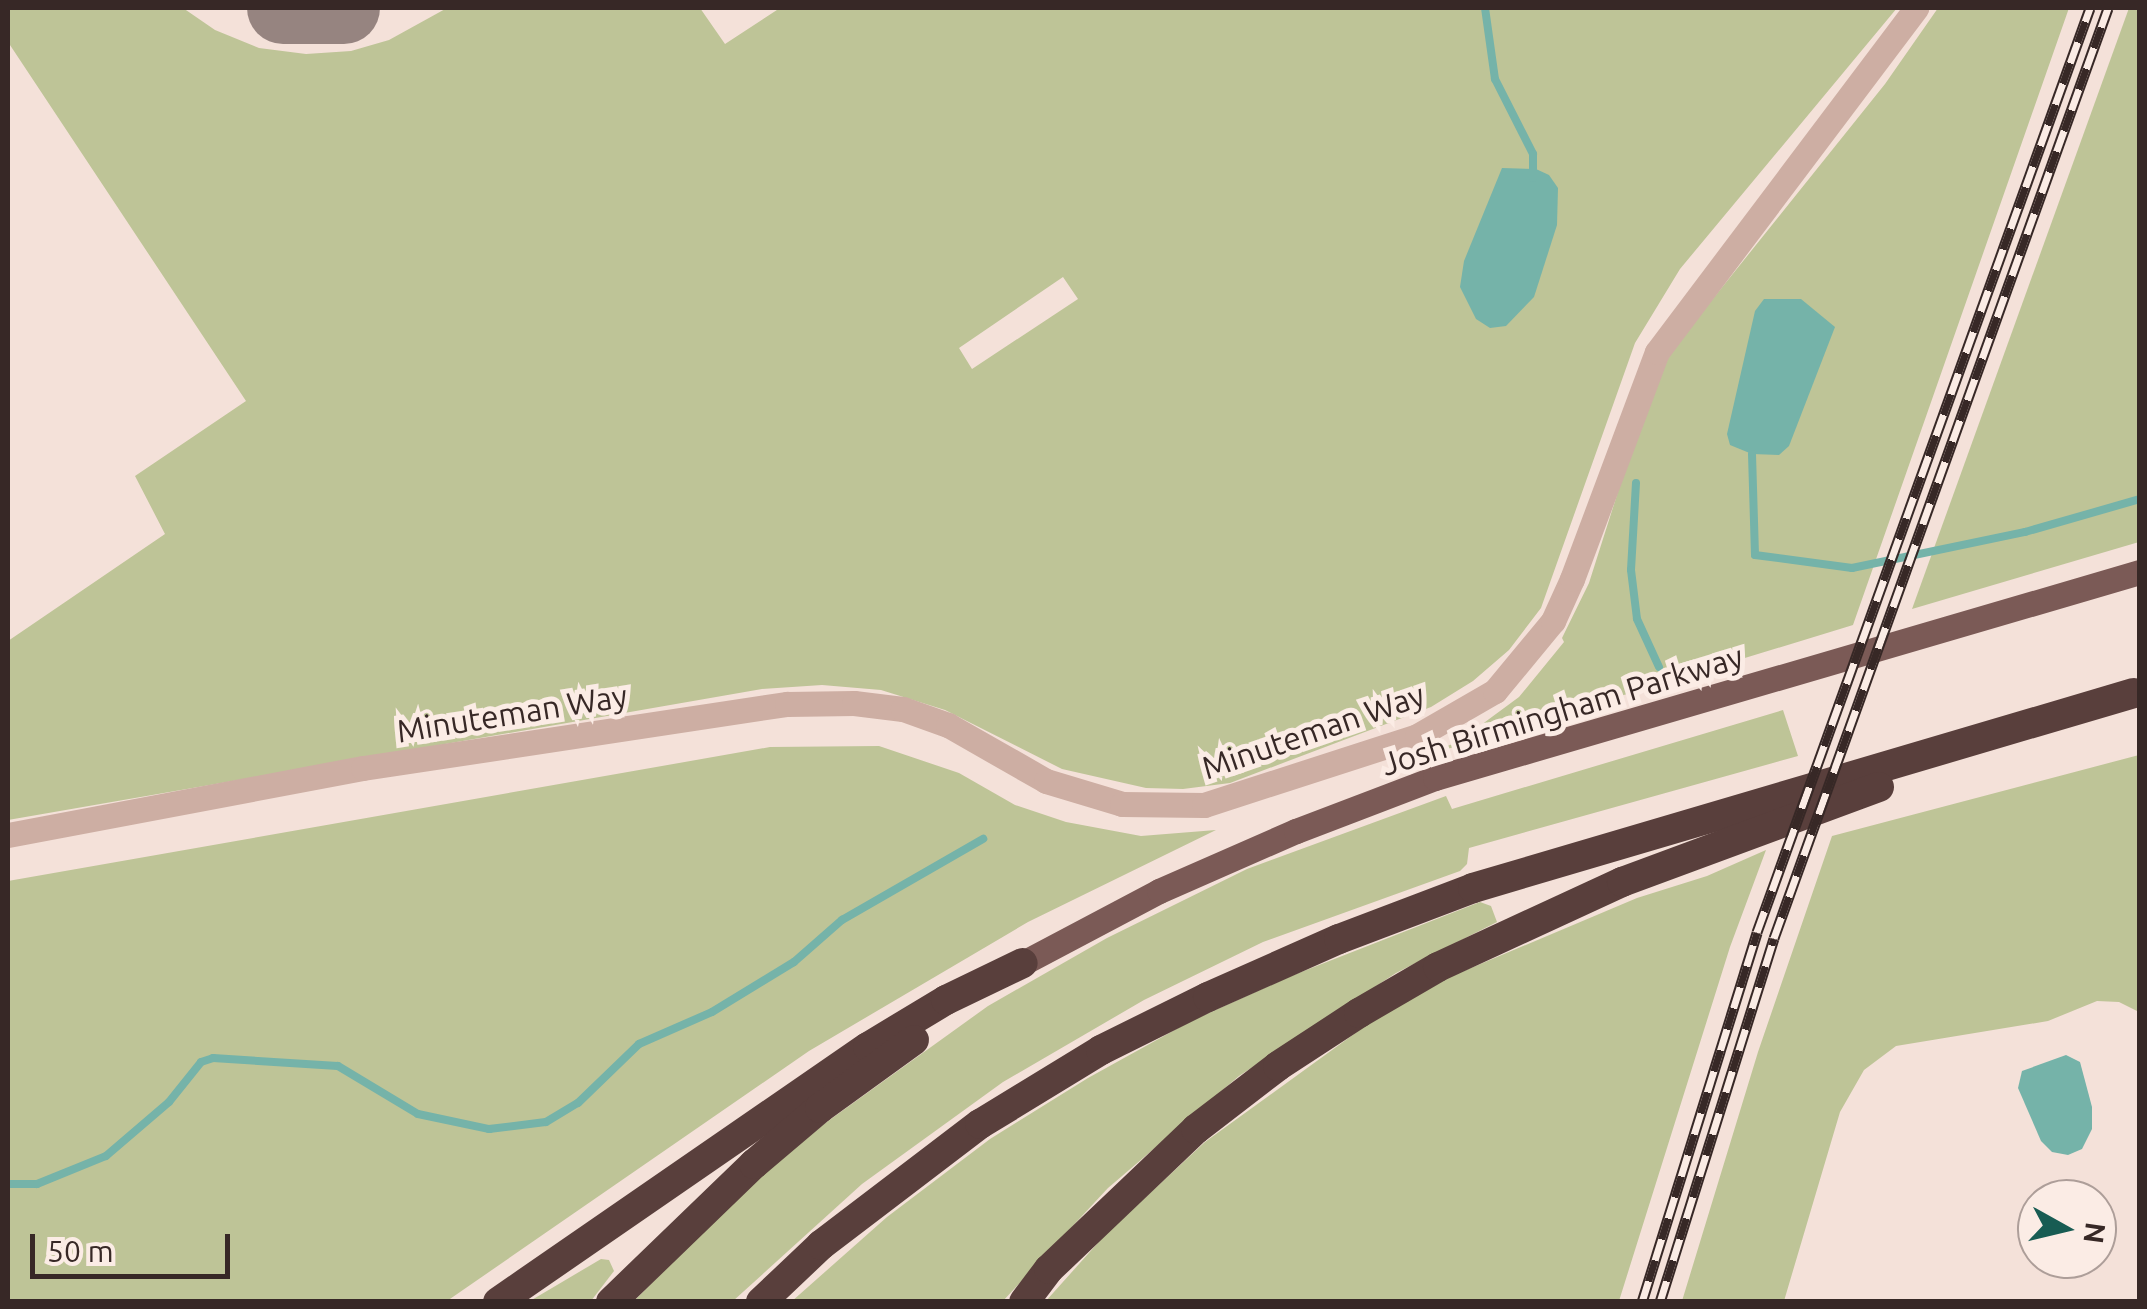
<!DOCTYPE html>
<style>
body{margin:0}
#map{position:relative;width:2147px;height:1309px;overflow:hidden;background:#f4e1d9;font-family:Ubuntu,sans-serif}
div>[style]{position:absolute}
.green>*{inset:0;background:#bec497}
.water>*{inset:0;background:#75b3a9}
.stream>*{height:8px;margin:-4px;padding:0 4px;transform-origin:4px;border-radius:4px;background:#75b3a9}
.taxiway>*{height:72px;margin:-36px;padding:0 36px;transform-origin:36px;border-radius:36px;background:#968480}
.minor>*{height:25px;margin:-12.5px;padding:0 12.5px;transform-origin:12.5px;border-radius:12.5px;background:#cdaea3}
.major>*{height:25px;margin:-12.5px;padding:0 12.5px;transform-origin:12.5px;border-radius:12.5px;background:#7b5a56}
.highway>*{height:30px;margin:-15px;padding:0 15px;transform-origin:15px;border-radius:15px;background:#593f3c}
.rail>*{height:11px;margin-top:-5.5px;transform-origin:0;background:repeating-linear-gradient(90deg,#fbece5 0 22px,#372826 0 44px);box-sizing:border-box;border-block:2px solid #372826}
span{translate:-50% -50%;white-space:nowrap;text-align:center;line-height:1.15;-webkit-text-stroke:10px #fbece5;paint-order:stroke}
.street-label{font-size:32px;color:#372826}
.frame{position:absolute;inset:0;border:10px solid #372826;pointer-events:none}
.north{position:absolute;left:2017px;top:1179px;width:100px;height:100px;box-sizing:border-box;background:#fbece5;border:2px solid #ad9e99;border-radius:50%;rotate:98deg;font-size:28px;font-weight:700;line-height:40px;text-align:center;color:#372826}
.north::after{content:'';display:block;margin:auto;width:35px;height:45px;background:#185c53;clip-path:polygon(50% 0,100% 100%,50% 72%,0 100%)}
.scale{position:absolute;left:30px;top:1234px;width:200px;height:45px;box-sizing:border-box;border:5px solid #372826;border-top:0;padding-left:12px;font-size:30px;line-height:35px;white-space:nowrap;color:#372826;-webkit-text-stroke:8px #fbece5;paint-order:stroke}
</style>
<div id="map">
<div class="green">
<div style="clip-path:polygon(evenodd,8px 8px,183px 8px,215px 30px,259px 48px,306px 54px,351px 51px,389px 40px,447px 8px,700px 8px,725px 44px,780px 8px,1897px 8px,1680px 269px,1635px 343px,1541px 608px,1509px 650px,1473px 681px,1431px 707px,1230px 783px,1183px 789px,1146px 788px,1062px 769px,945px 710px,881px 690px,822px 685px,762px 689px,8px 820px,8px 641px,165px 534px,135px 476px,246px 401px,8px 42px,8px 8px,1063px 277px,1078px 299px,972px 369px,959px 348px,1063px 277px)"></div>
<div style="clip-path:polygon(1938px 8px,2069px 8px,1853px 625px,1431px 754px,1462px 739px,1519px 697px,1564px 642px,1562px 638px,1589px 583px,1643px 413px,1667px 356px,1885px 84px)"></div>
<div style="clip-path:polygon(2129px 8px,2140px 8px,2139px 542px,1912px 609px)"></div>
<div style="clip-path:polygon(1783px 710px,1798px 756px,1469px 848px,1467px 864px,1460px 871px,1263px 942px,1144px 1000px,1003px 1082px,862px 1184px,733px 1301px,633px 1302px,743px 1191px,824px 1124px,988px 1006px,1107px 938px,1247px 869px,1446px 796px,1452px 809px)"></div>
<div style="clip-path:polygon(879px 746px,959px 773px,1015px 805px,1066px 822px,1141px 836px,1216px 830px,1028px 922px,809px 1051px,447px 1301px,8px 1301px,8px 881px,770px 747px)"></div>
<div style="clip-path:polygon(2139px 755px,2139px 1012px,2119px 1002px,2097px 1001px,2048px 1021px,1896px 1046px,1864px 1070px,1840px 1112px,1784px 1301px,1682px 1301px,1758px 1052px,1832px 836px)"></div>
<div style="clip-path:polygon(1766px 850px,1730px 947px,1619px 1301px,1045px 1302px,1105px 1235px,1205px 1142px,1372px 1021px,1452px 976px,1637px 898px,1707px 876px)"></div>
<div style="clip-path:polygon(1480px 902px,1491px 906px,1497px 922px,1396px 973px,1239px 1076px,1108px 1188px,1003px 1301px,791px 1302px,887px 1217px,990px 1139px,1088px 1078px,1191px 1021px,1291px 976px)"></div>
<div style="clip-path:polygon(601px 1259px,609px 1260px,614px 1271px,591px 1301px,530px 1301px)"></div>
</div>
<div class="water">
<div style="clip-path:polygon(1502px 168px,1536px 169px,1549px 175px,1558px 188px,1557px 225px,1534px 297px,1506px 326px,1490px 328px,1476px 319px,1460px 287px,1464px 261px)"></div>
<div style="clip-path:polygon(1764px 299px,1801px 299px,1835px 327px,1789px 446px,1779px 455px,1752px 454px,1730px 445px,1727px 434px,1755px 311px)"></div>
<div style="clip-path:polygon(2066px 1055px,2080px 1062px,2092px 1107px,2092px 1129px,2082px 1149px,2068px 1155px,2052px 1152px,2041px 1141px,2018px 1088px,2022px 1071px)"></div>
</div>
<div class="stream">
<div style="left:1485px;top:8px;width:72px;rotate:82deg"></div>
<div style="left:1495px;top:79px;width:84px;rotate:63.1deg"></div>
<div style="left:1533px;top:154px;width:24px;rotate:90deg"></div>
<div style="left:1752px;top:454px;width:101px;rotate:88.3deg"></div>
<div style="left:1755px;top:555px;width:98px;rotate:7.6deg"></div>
<div style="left:1852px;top:568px;width:177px;rotate:-11.8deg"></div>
<div style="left:2025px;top:532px;width:120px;rotate:-16deg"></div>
<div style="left:1636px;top:483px;width:87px;rotate:93.3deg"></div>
<div style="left:1631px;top:570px;width:49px;rotate:83deg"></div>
<div style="left:1637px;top:619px;width:53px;rotate:65.4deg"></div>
<div style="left:8px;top:1184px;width:29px"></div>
<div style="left:37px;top:1184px;width:74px;rotate:-22.1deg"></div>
<div style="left:106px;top:1156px;width:83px;rotate:-40.6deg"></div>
<div style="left:169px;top:1102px;width:51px;rotate:-51.3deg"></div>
<div style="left:201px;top:1062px;width:13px;rotate:-18deg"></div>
<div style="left:213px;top:1058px;width:125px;rotate:3.7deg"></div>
<div style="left:338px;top:1066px;width:93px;rotate:31deg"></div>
<div style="left:418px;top:1114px;width:73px;rotate:11.9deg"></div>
<div style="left:489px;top:1129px;width:57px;rotate:-7deg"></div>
<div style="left:546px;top:1122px;width:37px;rotate:-31deg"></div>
<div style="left:578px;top:1103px;width:85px;rotate:-44deg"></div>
<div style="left:639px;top:1044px;width:80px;rotate:-23.7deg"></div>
<div style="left:712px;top:1012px;width:96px;rotate:-31.4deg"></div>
<div style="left:794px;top:962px;width:64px;rotate:-41.2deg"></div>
<div style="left:842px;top:920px;width:163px;rotate:-29.9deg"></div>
</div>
<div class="taxiway">
<div style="left:283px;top:8px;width:61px"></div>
</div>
<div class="minor">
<div style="left:8px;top:835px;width:361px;rotate:-10.7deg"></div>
<div style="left:363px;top:768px;width:429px;rotate:-8.6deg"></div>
<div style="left:787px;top:704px;width:67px;rotate:-0.9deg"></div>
<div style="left:854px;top:703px;width:49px;rotate:7deg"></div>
<div style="left:903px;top:709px;width:48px;rotate:19.6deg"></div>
<div style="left:948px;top:725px;width:113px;rotate:29.7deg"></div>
<div style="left:1046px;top:781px;width:79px;rotate:16.8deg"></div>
<div style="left:1122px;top:804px;width:82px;rotate:0.7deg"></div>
<div style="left:1204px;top:805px;width:224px;rotate:-17.9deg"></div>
<div style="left:1417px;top:736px;width:90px;rotate:-30deg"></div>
<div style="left:1495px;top:691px;width:91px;rotate:-50.4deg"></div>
<div style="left:1553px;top:621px;width:46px;rotate:-65.7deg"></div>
<div style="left:1572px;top:579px;width:242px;rotate:-69.5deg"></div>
<div style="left:1657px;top:352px;width:431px;rotate:-53deg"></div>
</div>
<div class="major">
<div style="left:1023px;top:963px;width:154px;rotate:-27.9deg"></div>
<div style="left:1159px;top:891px;width:150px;rotate:-23.7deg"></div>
<div style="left:1296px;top:831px;width:149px;rotate:-20.9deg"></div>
<div style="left:1435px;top:778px;width:734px;rotate:-16.29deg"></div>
</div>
<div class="highway">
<div style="left:498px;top:1302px;width:449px;rotate:-34.6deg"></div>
<div style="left:868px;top:1047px;width:91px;rotate:-31.1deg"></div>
<div style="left:946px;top:1000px;width:85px;rotate:-25.7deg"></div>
<div style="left:611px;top:1302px;width:199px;rotate:-44deg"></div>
<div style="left:754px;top:1164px;width:87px;rotate:-40.3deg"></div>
<div style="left:820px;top:1108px;width:116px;rotate:-35.9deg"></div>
<div style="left:761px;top:1302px;width:83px;rotate:-43.5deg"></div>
<div style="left:821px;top:1245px;width:200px;rotate:-37.3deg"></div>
<div style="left:980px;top:1124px;width:142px;rotate:-31.4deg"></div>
<div style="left:1101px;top:1050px;width:119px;rotate:-26.4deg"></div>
<div style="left:1208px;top:997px;width:143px;rotate:-23.9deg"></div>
<div style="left:1339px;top:939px;width:143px;rotate:-20.8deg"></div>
<div style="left:1473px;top:888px;width:689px;rotate:-16.44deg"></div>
<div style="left:1024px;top:1302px;width:41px;rotate:-52.9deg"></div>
<div style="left:1049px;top:1269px;width:203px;rotate:-43.6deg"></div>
<div style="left:1196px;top:1129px;width:103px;rotate:-37.5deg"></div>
<div style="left:1278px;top:1066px;width:97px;rotate:-33.2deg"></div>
<div style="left:1359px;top:1013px;width:91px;rotate:-30.2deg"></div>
<div style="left:1438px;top:967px;width:203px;rotate:-24.8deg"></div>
<div style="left:1622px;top:882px;width:274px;rotate:-20.3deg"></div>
</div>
<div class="rail">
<div style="left:1642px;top:1302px;width:387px;rotate:-72.7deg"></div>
<div style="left:1757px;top:932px;width:982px;rotate:-70.18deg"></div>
<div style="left:1660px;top:1302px;width:381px;rotate:-72.6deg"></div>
<div style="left:1774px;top:938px;width:988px;rotate:-70.24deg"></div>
</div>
<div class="street-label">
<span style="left:1562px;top:710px;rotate:-17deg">Josh Birmingham Parkway</span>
<span style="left:512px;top:713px;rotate:-9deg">Minuteman Way</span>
<span style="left:1313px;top:731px;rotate:-19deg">Minuteman Way</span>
</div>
<div class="frame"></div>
<div class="north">N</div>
<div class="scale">50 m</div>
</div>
